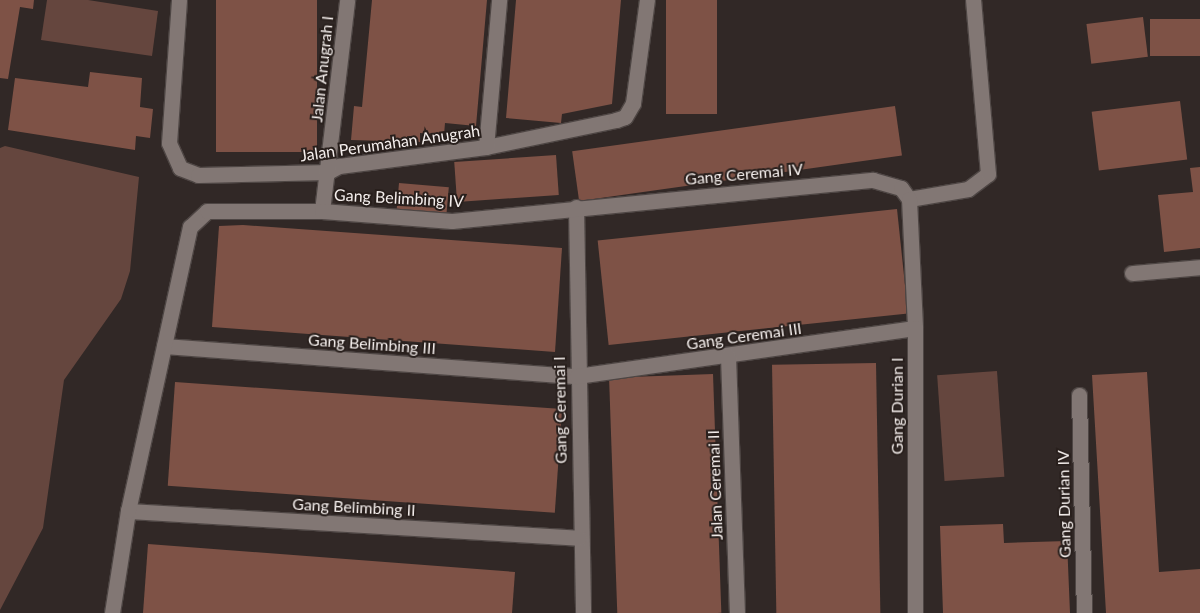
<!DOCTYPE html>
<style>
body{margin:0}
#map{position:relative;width:1200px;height:613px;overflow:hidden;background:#312826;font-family:Lato,sans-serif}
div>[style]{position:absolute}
.green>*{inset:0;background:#65463e;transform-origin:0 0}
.building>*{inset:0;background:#7e5246;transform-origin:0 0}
.roads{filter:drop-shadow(1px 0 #4e4644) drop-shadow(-1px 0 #4e4644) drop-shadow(0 1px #4e4644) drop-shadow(0 -1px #4e4644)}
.minor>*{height:15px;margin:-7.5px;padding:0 7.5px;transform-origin:7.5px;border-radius:7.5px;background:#827774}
span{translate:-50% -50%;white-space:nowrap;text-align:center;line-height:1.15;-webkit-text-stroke:4px #281f1c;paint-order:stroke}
.street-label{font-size:16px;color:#f5efed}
</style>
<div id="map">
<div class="green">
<div style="clip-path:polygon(47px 0,88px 0,158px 11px,152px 56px,41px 40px)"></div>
<div style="clip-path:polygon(5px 146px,139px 177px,130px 271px,121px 299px,64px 380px,43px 528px,0 610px,0 148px)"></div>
<div style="left:997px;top:371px;width:106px;height:60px;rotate:86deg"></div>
</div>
<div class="building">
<div style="clip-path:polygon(0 0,34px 0,33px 9px,20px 7px,8px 79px,0 78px)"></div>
<div style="left:216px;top:0;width:101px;height:152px"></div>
<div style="clip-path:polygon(372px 0,487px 0,476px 126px,445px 123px,444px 135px,420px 133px,420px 142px,351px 140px,354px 106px,362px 107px)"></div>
<div style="clip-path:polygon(516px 0,621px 0,612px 104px,562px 114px,561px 123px,506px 118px)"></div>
<div style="left:666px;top:0;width:51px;height:114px"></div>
<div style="left:1143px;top:17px;width:40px;height:57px;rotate:83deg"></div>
<div style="left:1200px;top:19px;width:37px;height:50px;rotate:90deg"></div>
<div style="clip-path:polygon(90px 72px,142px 78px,140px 107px,153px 109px,150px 138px,136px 136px,135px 150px,8px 130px,15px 78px,88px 87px)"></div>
<div style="left:1180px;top:101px;width:59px;height:89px;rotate:83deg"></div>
<div style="left:895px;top:106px;width:50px;height:326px;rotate:82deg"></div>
<div style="left:556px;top:155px;width:40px;height:102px;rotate:86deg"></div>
<div style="clip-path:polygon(1200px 167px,1200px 248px,1164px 252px,1158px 195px,1193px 192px,1190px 168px)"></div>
<div style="left:399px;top:183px;width:50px;height:27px;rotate:5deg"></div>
<div style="left:897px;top:209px;width:105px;height:301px;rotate:84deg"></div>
<div style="clip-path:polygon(243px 225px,562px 248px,555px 352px,212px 327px,219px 226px)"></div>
<div style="left:876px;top:363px;width:250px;height:104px;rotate:89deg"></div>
<div style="clip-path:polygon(1147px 372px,1159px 572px,1200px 569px,1200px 613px,1106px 613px,1092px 375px)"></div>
<div style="left:713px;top:374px;width:239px;height:104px;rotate:88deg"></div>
<div style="left:175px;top:382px;width:388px;height:104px;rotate:4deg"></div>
<div style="clip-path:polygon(1003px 524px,1004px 543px,1067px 541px,1070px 613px,943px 613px,940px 526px)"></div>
<div style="clip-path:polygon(148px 544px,515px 572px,512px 613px,143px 613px)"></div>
</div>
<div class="roads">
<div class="minor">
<div style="left:179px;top:0;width:143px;rotate:94deg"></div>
<div style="left:169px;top:143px;width:27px;rotate:66deg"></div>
<div style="left:180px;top:168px;width:19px;rotate:21deg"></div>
<div style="left:198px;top:175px;width:130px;rotate:-1.3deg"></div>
<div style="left:328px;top:172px;width:13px;rotate:-29deg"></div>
<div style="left:339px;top:166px;width:148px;rotate:-7.4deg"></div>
<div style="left:486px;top:147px;width:133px;rotate:-11.7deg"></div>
<div style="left:616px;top:120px;width:9px;rotate:-18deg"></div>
<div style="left:625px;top:117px;width:16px;rotate:-60deg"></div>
<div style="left:633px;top:103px;width:104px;rotate:-82.3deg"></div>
<div style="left:486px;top:147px;width:148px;rotate:-84.9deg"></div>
<div style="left:909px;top:199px;width:60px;rotate:-9.6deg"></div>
<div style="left:968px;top:189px;width:25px;rotate:-37deg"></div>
<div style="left:988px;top:174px;width:175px;rotate:-94.9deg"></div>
<div style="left:576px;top:207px;width:406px;rotate:89deg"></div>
<div style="left:322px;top:211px;width:212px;rotate:-83.2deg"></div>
<div style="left:1132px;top:273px;width:68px;rotate:-5deg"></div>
<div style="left:164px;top:346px;width:414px;rotate:4.2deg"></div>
<div style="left:577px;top:376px;width:341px;rotate:-8.1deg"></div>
<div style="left:728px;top:356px;width:257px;rotate:88deg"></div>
<div style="left:1079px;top:395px;width:218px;rotate:88.7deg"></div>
<div style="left:128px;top:511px;width:452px;rotate:3.4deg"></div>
<div style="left:112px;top:613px;width:103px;rotate:-81.1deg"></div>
<div style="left:128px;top:511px;width:291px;rotate:-77.7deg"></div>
<div style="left:190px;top:227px;width:23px;rotate:-43deg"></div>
<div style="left:207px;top:211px;width:115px"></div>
<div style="left:322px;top:211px;width:130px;rotate:4.4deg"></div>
<div style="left:452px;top:221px;width:423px;rotate:-5.6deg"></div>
<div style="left:873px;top:180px;width:29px;rotate:16deg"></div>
<div style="left:901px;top:188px;width:14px;rotate:54deg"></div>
<div style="left:909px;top:199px;width:129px;rotate:87.3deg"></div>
<div style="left:915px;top:328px;width:285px;rotate:90deg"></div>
</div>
</div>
<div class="street-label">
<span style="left:322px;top:69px;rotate:-84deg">Jalan Anugrah I</span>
<span style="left:390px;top:143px;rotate:-8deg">Jalan Perumahan Anugrah</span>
<span style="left:744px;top:174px;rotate:-5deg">Gang Ceremai IV</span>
<span style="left:399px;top:198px;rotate:3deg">Gang Belimbing IV</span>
<span style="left:744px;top:336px;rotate:-8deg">Gang Ceremai III</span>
<span style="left:372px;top:344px;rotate:4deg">Gang Belimbing III</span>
<span style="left:897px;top:406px;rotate:-90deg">Gang Durian I</span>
<span style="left:560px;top:410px;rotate:-91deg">Gang Ceremai I</span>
<span style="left:715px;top:485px;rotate:-92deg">Jalan Ceremai II</span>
<span style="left:1064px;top:504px;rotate:-91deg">Gang Durian IV</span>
<span style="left:354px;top:507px;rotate:3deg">Gang Belimbing II</span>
</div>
</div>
